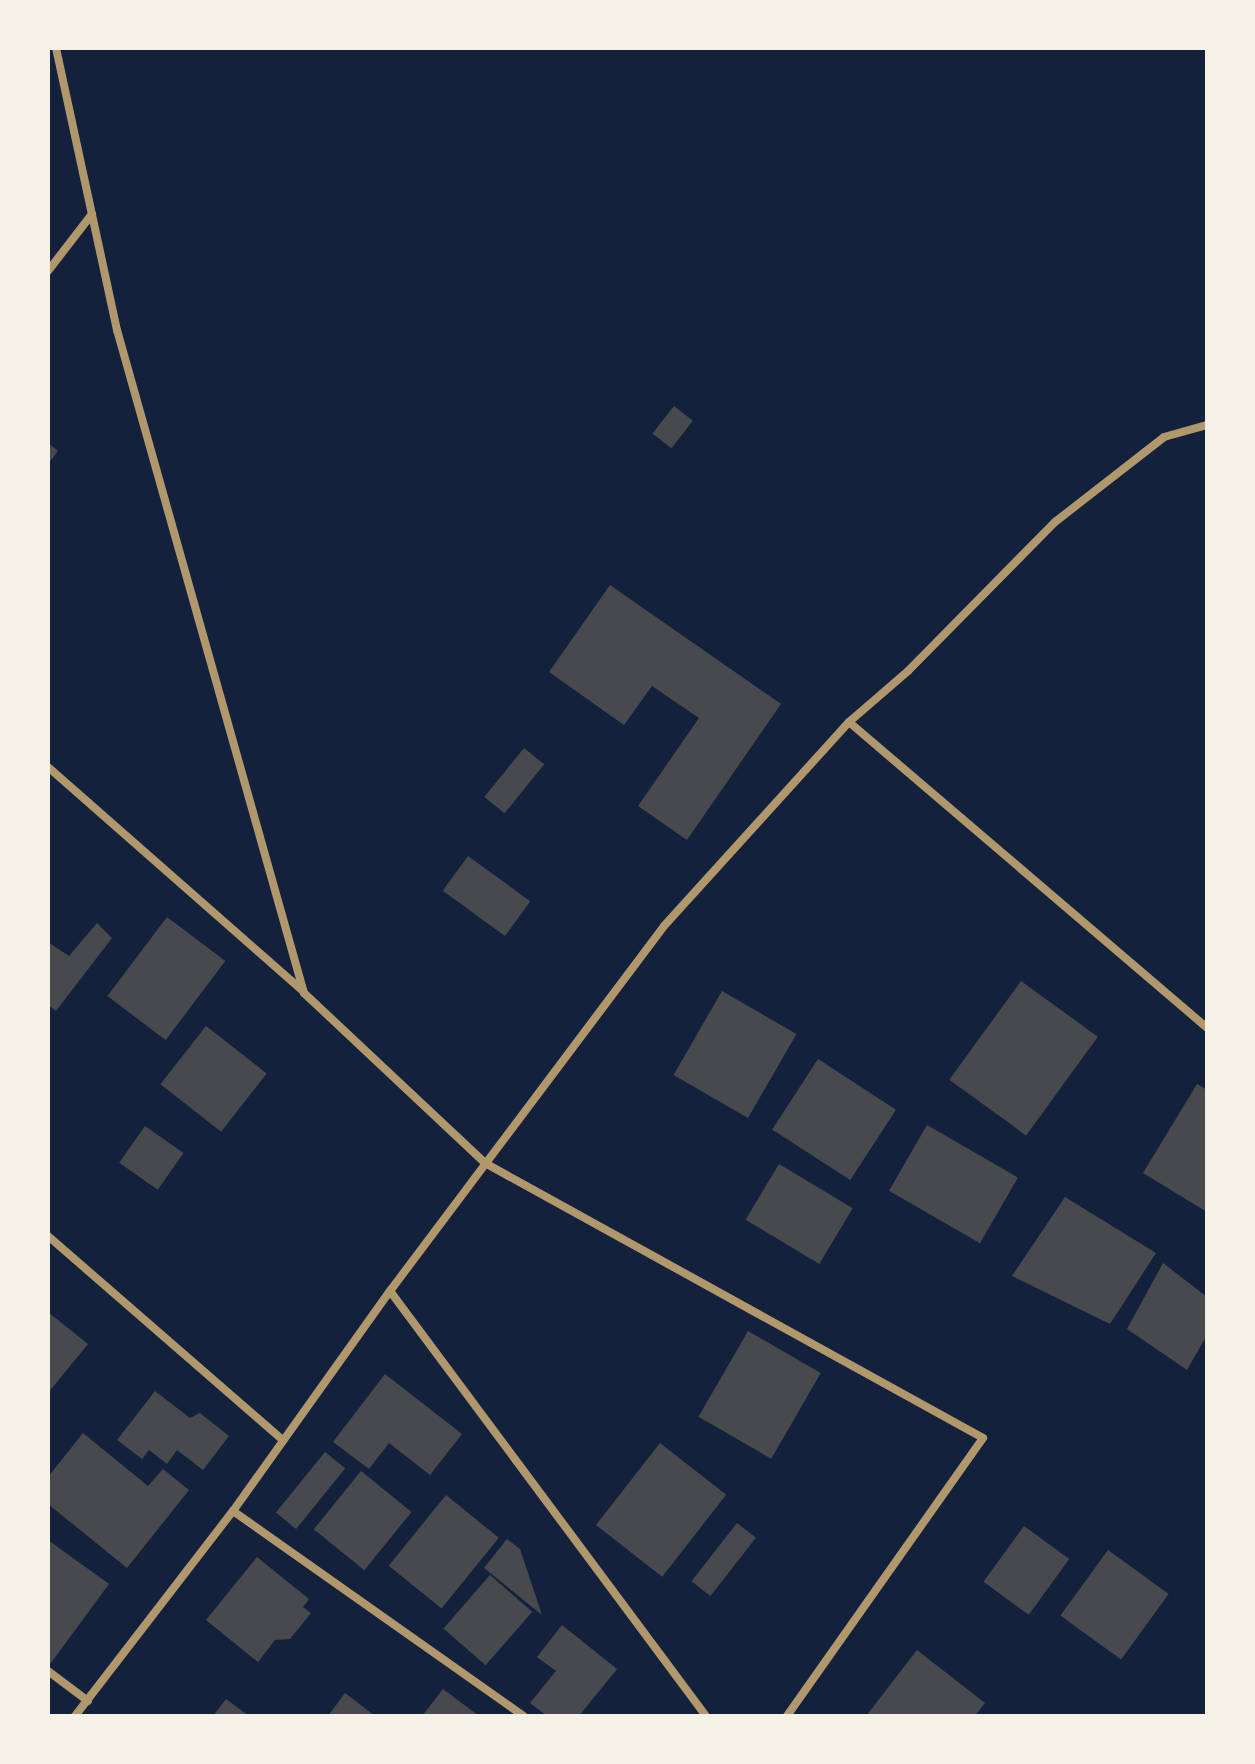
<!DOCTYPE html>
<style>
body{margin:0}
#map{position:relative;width:1255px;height:1764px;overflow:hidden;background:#14213d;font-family:"Titillium Web",sans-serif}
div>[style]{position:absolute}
.building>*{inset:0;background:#48494c;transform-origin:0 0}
.minor>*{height:8px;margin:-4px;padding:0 4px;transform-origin:4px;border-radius:4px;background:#b1986c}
span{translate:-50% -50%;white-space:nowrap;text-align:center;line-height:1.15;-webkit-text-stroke:7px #f6f1e7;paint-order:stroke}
.frame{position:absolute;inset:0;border:50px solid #f6f1e7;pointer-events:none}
</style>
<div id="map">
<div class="building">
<div style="left:674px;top:406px;width:24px;height:35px;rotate:38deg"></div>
<div style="clip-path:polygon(48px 443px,58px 451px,48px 464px)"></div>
<div style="clip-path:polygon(610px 585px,781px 704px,687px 840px,638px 806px,699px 718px,652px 686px,624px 725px,549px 672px)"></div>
<div style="left:524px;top:748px;width:26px;height:63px;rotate:39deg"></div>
<div style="left:468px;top:856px;width:77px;height:43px;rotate:36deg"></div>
<div style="left:167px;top:917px;width:73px;height:99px;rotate:37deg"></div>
<div style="clip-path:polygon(97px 923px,112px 938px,56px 1011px,48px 1005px,48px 942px,69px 956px)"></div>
<div style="left:1021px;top:981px;width:95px;height:122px;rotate:36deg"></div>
<div style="left:722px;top:991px;width:86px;height:97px;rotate:30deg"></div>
<div style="left:206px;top:1026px;width:77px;height:74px;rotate:38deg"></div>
<div style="left:818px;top:1059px;width:93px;height:84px;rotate:33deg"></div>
<div style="clip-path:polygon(1197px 1084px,1207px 1090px,1207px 1212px,1143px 1173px)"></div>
<div style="left:927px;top:1125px;width:105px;height:76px;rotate:30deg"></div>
<div style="left:145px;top:1126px;width:47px;height:45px;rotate:35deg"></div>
<div style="left:779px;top:1164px;width:86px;height:65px;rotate:31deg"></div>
<div style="clip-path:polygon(1065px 1197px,1156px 1253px,1110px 1324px,1012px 1276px)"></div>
<div style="clip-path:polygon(1163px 1263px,1207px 1297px,1207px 1335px,1187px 1370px,1127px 1329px)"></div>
<div style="clip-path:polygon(48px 1312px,88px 1344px,48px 1393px)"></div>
<div style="left:748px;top:1331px;width:84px;height:99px;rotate:30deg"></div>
<div style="clip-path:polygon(385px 1374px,462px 1434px,430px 1475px,389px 1443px,369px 1469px,333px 1442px)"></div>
<div style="clip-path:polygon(155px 1391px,190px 1418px,200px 1413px,229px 1436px,203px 1470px,177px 1450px,167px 1464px,149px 1450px,142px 1459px,117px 1440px)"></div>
<div style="clip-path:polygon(83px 1433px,148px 1486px,163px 1469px,189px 1490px,127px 1568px,48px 1504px,48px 1477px)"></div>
<div style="left:660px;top:1443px;width:84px;height:104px;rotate:38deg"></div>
<div style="left:325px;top:1452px;width:26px;height:78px;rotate:39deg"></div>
<div style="left:361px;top:1471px;width:65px;height:75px;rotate:39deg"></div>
<div style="left:446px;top:1495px;width:68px;height:91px;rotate:39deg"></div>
<div style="left:737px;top:1523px;width:24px;height:74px;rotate:38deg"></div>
<div style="left:1024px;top:1526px;width:56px;height:69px;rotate:36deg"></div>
<div style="clip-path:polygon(507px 1539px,520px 1549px,542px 1615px,484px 1568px)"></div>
<div style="clip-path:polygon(48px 1540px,109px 1584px,48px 1667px)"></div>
<div style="left:1108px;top:1550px;width:75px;height:81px;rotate:36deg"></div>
<div style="clip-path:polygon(257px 1557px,309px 1599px,303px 1607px,311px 1613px,290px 1639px,275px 1640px,258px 1662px,206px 1620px)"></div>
<div style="left:490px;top:1575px;width:56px;height:71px;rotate:41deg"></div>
<div style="clip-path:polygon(562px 1625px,617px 1669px,579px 1716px,547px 1716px,530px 1703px,556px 1671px,537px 1657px)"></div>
<div style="clip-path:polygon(917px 1650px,985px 1703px,975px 1716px,866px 1716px)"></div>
<div style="clip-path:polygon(443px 1689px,479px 1716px,422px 1716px)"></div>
<div style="clip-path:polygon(345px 1693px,375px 1716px,328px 1716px)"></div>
<div style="clip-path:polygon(226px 1699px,249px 1716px,213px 1716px)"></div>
</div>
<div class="minor">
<div style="left:56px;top:48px;width:289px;rotate:77.8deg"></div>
<div style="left:117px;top:330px;width:689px;rotate:74.25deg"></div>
<div style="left:304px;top:993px;width:248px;rotate:43.2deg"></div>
<div style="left:485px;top:1163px;width:569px;rotate:28.91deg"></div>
<div style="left:983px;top:1438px;width:340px;rotate:125.2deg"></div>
<div style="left:48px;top:271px;width:72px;rotate:-52.3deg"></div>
<div style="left:849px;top:722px;width:471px;rotate:40.5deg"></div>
<div style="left:48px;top:767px;width:339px;rotate:41.3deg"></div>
<div style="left:48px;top:1236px;width:311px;rotate:41deg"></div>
<div style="left:390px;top:1291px;width:530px;rotate:53.37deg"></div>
<div style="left:233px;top:1511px;width:356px;rotate:35.2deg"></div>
<div style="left:48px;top:1671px;width:50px;rotate:36.9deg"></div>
<div style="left:75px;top:1716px;width:259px;rotate:-52.4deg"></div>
<div style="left:233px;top:1511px;width:270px;rotate:-54.5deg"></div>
<div style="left:390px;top:1291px;width:456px;rotate:-53.1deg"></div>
<div style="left:664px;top:926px;width:275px;rotate:-47.8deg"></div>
<div style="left:849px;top:722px;width:78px;rotate:-40.8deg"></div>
<div style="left:908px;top:671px;width:209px;rotate:-45.4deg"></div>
<div style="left:1055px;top:522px;width:138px;rotate:-37.9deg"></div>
<div style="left:1164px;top:437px;width:45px;rotate:-15.6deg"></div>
</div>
<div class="frame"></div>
</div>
